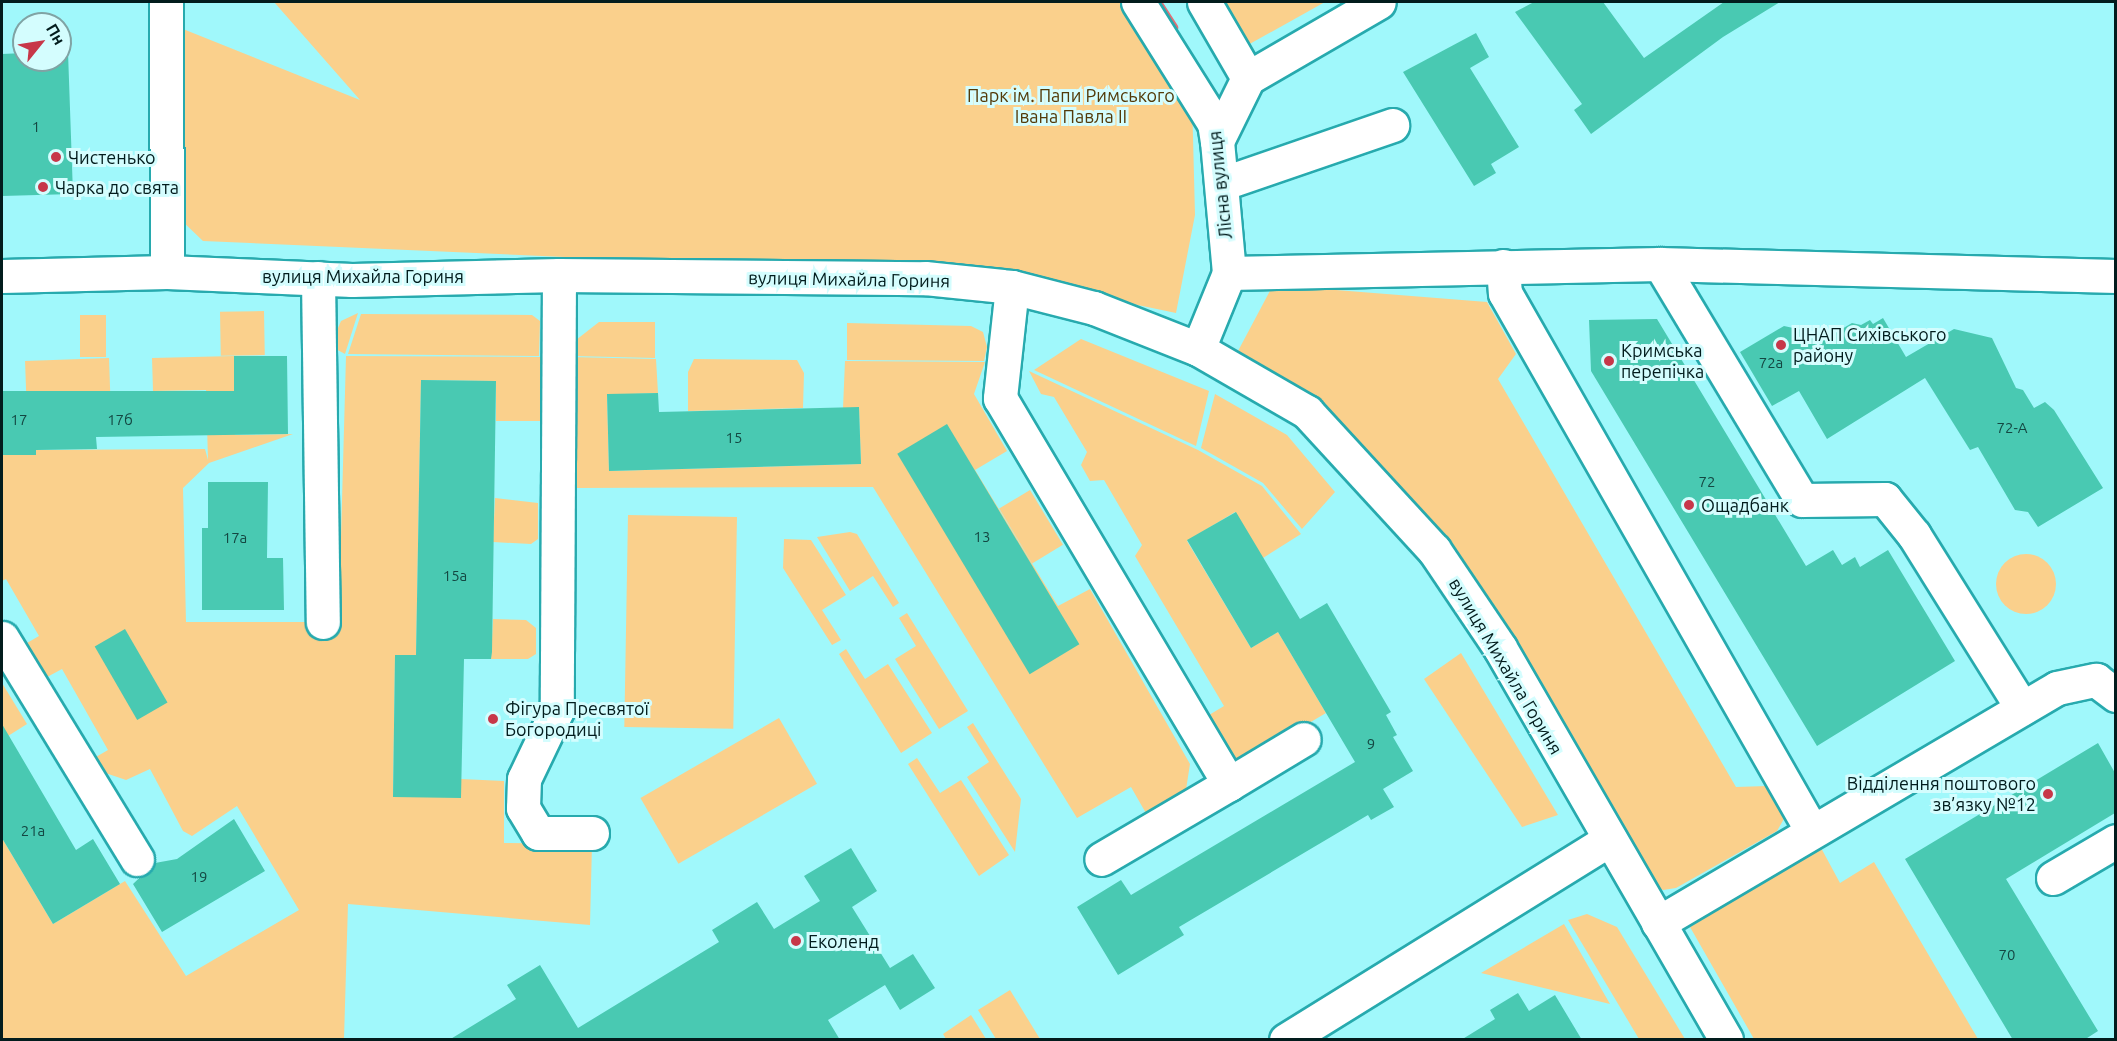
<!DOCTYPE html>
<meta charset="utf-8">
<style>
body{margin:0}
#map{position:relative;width:2117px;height:1041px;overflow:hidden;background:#a0f8fb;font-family:Ubuntu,sans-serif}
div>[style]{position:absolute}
.green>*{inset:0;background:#fad08c;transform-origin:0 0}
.round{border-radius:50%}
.stream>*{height:9px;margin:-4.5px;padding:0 4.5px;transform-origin:4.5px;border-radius:4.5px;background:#e36e74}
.building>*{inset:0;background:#49c9b2;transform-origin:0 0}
.roads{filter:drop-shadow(2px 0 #27aaae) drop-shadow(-2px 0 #27aaae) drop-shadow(0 2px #27aaae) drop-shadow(0 -2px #27aaae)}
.minor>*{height:33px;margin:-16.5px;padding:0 16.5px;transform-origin:16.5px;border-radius:16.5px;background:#fff}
.dots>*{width:16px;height:16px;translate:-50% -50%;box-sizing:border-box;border:3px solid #d4fdfe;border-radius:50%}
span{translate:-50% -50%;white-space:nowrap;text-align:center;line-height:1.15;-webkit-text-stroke:6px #d4fdfe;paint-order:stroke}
.number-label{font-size:15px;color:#144742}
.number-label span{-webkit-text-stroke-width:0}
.park-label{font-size:18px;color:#533a09}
.poi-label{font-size:18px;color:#021c1d}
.left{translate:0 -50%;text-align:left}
.right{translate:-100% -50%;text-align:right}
.street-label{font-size:18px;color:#021c1d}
.frame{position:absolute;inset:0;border:3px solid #021c1d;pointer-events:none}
.north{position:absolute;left:12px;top:12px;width:60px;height:60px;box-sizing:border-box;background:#d4fdfe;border:2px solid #80a3a4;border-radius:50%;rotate:60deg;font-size:16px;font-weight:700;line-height:24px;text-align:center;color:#021c1d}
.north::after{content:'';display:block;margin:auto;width:21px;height:27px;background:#c73749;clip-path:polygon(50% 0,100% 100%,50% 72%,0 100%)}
</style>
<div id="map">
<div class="green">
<div style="clip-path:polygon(274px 2px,1132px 2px,1192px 98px,1195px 215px,1176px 313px,999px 276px,203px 241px,179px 218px,183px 29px,360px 100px)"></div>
<div style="clip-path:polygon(1208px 2px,1325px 2px,1237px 51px)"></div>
<div style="clip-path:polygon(1273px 285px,1487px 302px,1516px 354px,1498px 379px,1736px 787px,1767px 786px,1785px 817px,1777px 831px,1676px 888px,1663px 890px,1654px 884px,1307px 397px,1238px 351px)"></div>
<div style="left:264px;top:311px;width:44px;height:44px;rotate:89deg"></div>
<div style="clip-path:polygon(358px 313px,345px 354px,334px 348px,335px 335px,341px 321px)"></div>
<div style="clip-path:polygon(361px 314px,532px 315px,540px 321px,539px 356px,348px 354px)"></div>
<div style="left:80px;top:315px;width:26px;height:42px"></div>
<div style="clip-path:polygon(599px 322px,655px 322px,655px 358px,572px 356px,576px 340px)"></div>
<div style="clip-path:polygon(847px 323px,971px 326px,983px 332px,987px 347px,984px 361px,847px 360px)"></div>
<div style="clip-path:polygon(1081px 339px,1209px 391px,1196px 446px,1034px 370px)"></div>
<div style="clip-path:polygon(234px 356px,235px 435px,293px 434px,209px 463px,183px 488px,186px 622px,334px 622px,339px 610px,346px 356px,541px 357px,540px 421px,496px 421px,496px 381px,421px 380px,416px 655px,395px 655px,393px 796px,461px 779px,504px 781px,504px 843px,592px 844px,590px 925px,348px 904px,344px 1039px,2px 1039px,2px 838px,53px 924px,125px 881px,186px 976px,299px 910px,237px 806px,192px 836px,183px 831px,150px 769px,126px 780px,82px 765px,108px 750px,62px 669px,36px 683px,15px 650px,39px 636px,6px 579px,2px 581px,2px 455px,36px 455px,36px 450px,205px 449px,208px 460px,206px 390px,153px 391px,152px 358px)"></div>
<div style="clip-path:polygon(571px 357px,656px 359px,658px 393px,607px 395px,609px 471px,861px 464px,859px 408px,843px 408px,845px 361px,985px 362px,974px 394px,1007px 451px,975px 470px,947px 424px,1058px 606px,1090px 589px,1190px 764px,1185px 796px,1147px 815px,1131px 787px,1077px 818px,873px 487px,575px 488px)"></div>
<div style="left:109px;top:358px;width:33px;height:84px;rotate:88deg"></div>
<div style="clip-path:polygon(694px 359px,797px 360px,804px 373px,803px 408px,688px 411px,688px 372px)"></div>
<div style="clip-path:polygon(1029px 371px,1198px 450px,1262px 486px,1301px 534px,1263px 558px,1235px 512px,1187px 541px,1251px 648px,1278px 632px,1326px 713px,1243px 762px,1230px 763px,1208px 725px,1209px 715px,1224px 706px,1135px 556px,1142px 545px,1104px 480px,1090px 481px,1081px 465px,1087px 452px,1054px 397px,1041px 394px)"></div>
<div style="clip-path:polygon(1215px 394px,1287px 435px,1335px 492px,1302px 529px,1263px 483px,1201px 448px)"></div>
<div style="left:1030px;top:490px;width:64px;height:36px;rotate:59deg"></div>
<div style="clip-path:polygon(495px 498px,538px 503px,538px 539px,531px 544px,493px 542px)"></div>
<div style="left:628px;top:515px;width:109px;height:212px;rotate:1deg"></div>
<div style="clip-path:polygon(850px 532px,857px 534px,899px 603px,893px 607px,873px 576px,850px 591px,817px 537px)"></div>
<div style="clip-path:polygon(784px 539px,811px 540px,846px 595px,822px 610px,841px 640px,832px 645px,783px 568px)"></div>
<div class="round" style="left:1996px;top:554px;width:60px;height:60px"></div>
<div style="clip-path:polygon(907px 613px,968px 711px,939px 729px,895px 659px,916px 646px,899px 618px)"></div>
<div style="clip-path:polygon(493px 619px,526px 620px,536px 628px,536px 654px,528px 659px,491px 659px)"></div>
<div style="clip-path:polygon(846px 649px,865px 679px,888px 664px,932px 733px,901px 753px,839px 654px)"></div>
<div style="clip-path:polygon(1461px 653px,1558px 815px,1522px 827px,1424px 679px)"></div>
<div style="clip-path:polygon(2px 683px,27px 724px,8px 736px,2px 725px)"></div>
<div style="left:779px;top:718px;width:76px;height:160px;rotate:60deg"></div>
<div style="clip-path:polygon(973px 723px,1021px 799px,1015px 852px,967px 777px,989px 762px,967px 727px)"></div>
<div style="clip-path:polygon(917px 758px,940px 793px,961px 780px,1009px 855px,979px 876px,908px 764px)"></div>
<div style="clip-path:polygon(1820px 846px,1840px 883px,1874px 862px,1978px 1039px,1754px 1039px,1690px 927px)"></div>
<div style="clip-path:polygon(1587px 914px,1617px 927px,1685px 1039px,1639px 1039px,1568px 920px)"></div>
<div style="clip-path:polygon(1564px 924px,1610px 1004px,1481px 973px)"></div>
<div style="clip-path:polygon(1010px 990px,1040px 1039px,996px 1039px,978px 1010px)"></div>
<div style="clip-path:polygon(971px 1015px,986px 1039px,946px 1039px,943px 1034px)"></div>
</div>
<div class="stream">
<div style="left:1157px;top:2px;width:30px;rotate:57deg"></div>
</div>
<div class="building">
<div style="clip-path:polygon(1534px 2px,1603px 2px,1644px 58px,1724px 2px,1780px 2px,1723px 37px,1591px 134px,1574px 110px,1582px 104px,1515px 12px)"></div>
<div style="clip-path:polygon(1476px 33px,1489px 57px,1470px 68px,1519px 147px,1491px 164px,1496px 173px,1474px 186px,1403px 72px)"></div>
<div style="clip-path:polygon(60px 52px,68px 52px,73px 194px,2px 196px,2px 54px,24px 53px,24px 60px,60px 60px)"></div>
<div style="clip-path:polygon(1883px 318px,1906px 357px,1954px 329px,1992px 338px,2016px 388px,2023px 390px,2034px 408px,2045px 402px,2054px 410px,2103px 488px,2038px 527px,2028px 512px,2015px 510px,1978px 447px,1970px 450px,1925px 378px,1827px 439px,1799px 391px,1772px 406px,1740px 352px,1784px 326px,1830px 336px,1852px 323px,1861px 325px,1870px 320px,1873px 324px)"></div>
<div style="clip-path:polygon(1657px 319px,1806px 566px,1833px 550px,1842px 565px,1855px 557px,1860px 567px,1888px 550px,1955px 661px,1817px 746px,1591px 371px,1589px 320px)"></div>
<div style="clip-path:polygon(234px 356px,287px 356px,288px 434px,96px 437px,97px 449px,36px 450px,36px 455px,2px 455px,2px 391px,234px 391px)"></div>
<div style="clip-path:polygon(421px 380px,496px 381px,492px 652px,491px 659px,464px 659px,461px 798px,393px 797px,395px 655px,416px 655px)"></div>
<div style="clip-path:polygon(658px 393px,659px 412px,859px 407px,861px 464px,609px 471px,607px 394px)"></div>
<div style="left:947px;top:424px;width:257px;height:58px;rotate:59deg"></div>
<div style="clip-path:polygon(208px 482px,268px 482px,267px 558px,283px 558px,284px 610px,202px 610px,202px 528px,208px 528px)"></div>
<div style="clip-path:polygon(1236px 512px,1300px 619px,1327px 603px,1391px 712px,1386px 715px,1397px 735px,1393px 737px,1413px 771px,1383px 789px,1394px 807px,1371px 820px,1368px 815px,1179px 927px,1184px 935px,1118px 975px,1077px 907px,1121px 880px,1131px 895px,1355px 762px,1278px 632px,1251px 648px,1187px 540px)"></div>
<div style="left:125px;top:629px;width:85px;height:35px;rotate:60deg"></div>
<div style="clip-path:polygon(2px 724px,76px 850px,93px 839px,120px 884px,53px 924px,2px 838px)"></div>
<div style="clip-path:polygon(2098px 743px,2115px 773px,2115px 813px,2006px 879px,2098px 1031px,2084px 1040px,2013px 1040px,1905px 859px)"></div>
<div style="clip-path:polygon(234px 819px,265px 871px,162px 932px,133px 884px,155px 863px,177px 859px)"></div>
<div style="clip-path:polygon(851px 848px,877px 891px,852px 907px,890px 968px,913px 954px,935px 988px,900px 1010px,885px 985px,828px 1020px,840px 1040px,449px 1040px,516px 999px,507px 985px,540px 965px,578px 1028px,719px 942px,712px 930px,757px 902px,774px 929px,820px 901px,804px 876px)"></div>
<div style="clip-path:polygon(1518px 993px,1529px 1011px,1555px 995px,1582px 1040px,1461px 1040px,1495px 1019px,1490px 1010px)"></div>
</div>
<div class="roads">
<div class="minor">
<div style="left:166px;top:2px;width:270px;rotate:89.8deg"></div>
<div style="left:1138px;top:2px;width:143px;rotate:57.9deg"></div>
<div style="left:1214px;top:123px;width:18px;rotate:81deg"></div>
<div style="left:1217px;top:141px;width:133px;rotate:84.8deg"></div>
<div style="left:1229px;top:273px;width:82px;rotate:112.2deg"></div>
<div style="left:1204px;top:2px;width:88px;rotate:59.9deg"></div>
<div style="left:1217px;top:141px;width:70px;rotate:-63.8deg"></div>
<div style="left:1248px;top:78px;width:151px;rotate:-30.1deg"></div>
<div style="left:1224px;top:183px;width:178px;rotate:-19deg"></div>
<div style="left:1660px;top:264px;width:275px;rotate:59deg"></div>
<div style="left:1802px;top:500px;width:83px;rotate:-0.7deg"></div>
<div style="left:1885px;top:499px;width:46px;rotate:51.1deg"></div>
<div style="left:1914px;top:535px;width:204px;rotate:58deg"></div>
<div style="left:1503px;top:266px;width:27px;rotate:86deg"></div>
<div style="left:1505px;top:293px;width:619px;rotate:60.29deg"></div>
<div style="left:1229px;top:273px;width:431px;rotate:-1.2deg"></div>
<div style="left:1660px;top:264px;width:456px;rotate:1.5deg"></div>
<div style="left:559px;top:275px;width:435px;rotate:90.3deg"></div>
<div style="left:557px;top:710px;width:76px;rotate:115.6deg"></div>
<div style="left:524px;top:779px;width:29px;rotate:92deg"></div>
<div style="left:523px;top:808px;width:29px;rotate:59deg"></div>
<div style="left:538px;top:833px;width:54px"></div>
<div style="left:2px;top:276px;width:165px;rotate:-1.4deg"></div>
<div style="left:167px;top:272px;width:185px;rotate:2.5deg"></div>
<div style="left:352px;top:280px;width:207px;rotate:-1.4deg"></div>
<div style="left:559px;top:275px;width:366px;rotate:0.5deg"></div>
<div style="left:925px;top:278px;width:87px;rotate:5.9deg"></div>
<div style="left:1012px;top:287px;width:85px;rotate:14.4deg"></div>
<div style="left:1094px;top:308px;width:112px;rotate:21.5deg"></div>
<div style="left:1198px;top:349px;width:126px;rotate:30deg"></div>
<div style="left:1307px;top:412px;width:188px;rotate:47.4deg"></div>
<div style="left:1434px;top:550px;width:118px;rotate:56deg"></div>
<div style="left:1500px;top:648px;width:452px;rotate:60deg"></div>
<div style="left:318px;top:278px;width:344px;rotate:89.2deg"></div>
<div style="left:1012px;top:287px;width:112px;rotate:96.2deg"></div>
<div style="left:1000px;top:398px;width:449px;rotate:59.3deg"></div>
<div style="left:1229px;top:784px;width:148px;rotate:149.6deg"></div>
<div style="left:2px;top:638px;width:259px;rotate:58.6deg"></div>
<div style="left:1229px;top:784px;width:87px;rotate:-31deg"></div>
<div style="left:2053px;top:878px;width:73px;rotate:-30.4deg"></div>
<div style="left:1658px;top:923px;width:463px;rotate:-30.5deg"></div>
<div style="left:2057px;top:688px;width:40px;rotate:-12deg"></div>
<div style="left:2096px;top:680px;width:25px;rotate:37deg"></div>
<div style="left:1286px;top:1040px;width:381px;rotate:-31.8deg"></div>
</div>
</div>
<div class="dots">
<div style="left:56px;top:157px;background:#c73749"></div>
<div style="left:43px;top:187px;background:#c73749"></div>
<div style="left:1781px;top:345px;background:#c73749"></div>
<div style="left:1609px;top:361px;background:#c73749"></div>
<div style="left:1689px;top:505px;background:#c73749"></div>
<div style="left:493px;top:719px;background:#c73749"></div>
<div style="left:2048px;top:794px;background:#c73749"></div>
<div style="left:796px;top:941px;background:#c73749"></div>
</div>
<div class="number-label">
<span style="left:36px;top:127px">1</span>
<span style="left:1771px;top:363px">72а</span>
<span style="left:19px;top:420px">17</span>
<span style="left:120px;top:420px">17б</span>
<span style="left:2012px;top:428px">72-А</span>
<span style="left:734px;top:438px">15</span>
<span style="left:1707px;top:482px">72</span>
<span style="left:982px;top:537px">13</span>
<span style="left:235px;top:538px">17а</span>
<span style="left:455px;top:576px">15а</span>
<span style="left:1371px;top:744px">9</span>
<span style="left:33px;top:831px">21а</span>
<span style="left:199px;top:877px">19</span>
<span style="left:2007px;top:955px">70</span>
</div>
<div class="park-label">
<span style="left:1071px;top:106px">Парк ім. Папи Римського<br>Івана Павла ІІ</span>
</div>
<div class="poi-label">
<span class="left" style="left:68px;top:157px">Чистенько</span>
<span class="left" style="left:55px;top:187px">Чарка до свята</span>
<span class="left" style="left:1793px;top:345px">ЦНАП Сихівського<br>району</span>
<span class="left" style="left:1621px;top:361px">Кримська<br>перепічка</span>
<span class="left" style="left:1701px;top:505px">Ощадбанк</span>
<span class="left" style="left:505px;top:719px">Фігура Пресвятої<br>Богородиці</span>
<span class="right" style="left:2036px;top:794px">Відділення поштового<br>зв’язку №12</span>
<span class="left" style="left:808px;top:941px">Еколенд</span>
</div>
<div class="street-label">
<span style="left:1220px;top:185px;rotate:-96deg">Лісна вулиця</span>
<span style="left:363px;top:276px">вулиця Михайла Гориня</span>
<span style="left:849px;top:279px;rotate:1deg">вулиця Михайла Гориня</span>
<span style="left:1506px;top:666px;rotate:59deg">вулиця Михайла Гориня</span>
</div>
<div class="frame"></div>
<div class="north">Пн</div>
</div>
